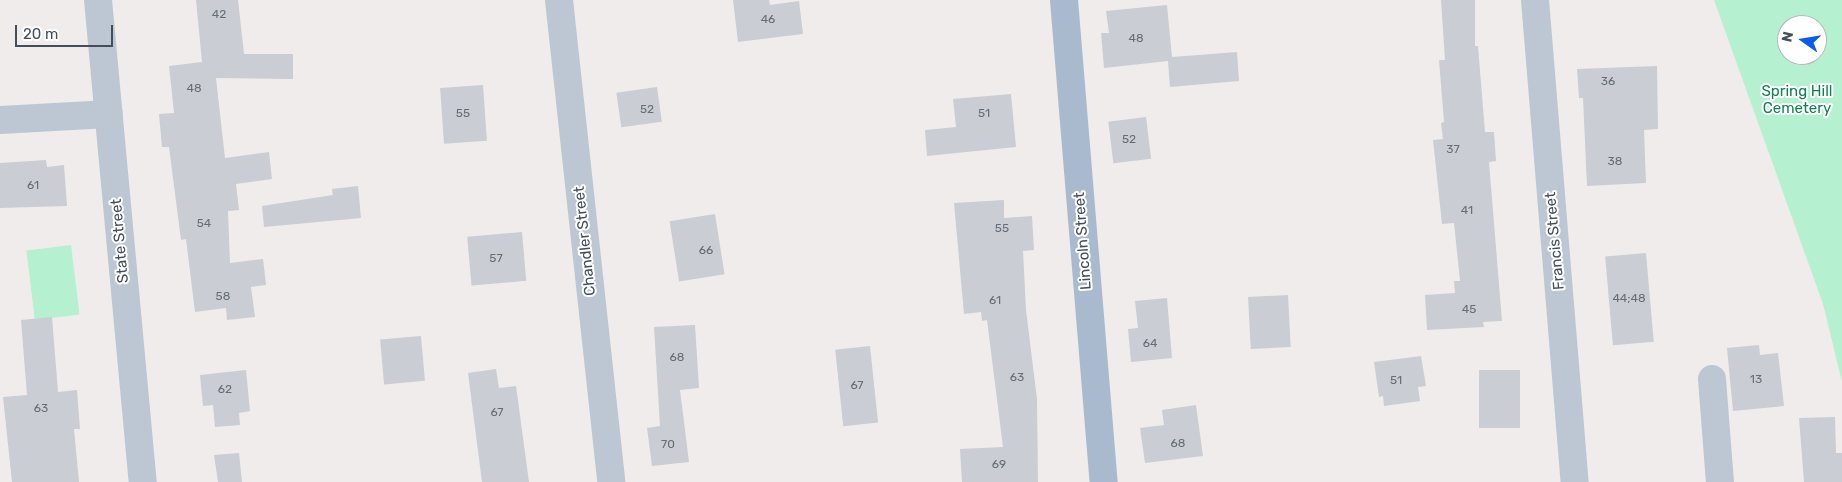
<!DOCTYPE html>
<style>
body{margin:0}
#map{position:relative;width:1842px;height:482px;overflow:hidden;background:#efeceb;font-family:Rubik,sans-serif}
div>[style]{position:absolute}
.green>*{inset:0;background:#b5f1d0;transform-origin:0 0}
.building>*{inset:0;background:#cacdd4;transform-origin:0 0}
.minor>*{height:28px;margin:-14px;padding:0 14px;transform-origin:14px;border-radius:14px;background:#bdc7d3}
.primary>*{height:28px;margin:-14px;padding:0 14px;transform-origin:14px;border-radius:14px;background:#a9b9ce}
span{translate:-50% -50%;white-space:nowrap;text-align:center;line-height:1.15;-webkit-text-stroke:4px #fff;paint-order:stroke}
.number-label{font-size:12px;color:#656e78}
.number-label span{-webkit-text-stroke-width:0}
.park-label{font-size:15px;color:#0f804f}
.street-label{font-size:15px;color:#434e5a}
.north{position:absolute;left:1777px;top:15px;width:50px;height:50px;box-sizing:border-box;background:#fff;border:1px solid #b4b8bd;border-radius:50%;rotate:283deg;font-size:14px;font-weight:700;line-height:20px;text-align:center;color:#434e5a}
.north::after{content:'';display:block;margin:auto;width:18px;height:22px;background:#0b5de9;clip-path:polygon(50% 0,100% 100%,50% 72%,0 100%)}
.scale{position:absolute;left:15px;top:25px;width:98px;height:22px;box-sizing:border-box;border:2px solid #434e5a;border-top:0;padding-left:6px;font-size:15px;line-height:18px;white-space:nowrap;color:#434e5a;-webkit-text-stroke:4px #fff;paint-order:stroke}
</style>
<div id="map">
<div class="green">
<div style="clip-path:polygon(evenodd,1714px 0,1842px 0,1842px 382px,1823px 304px,1714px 0,1787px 25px,1817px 25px,1817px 55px,1787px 55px,1787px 25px)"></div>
<div style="left:71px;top:245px;width:70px;height:45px;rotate:83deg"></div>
</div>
<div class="building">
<div style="clip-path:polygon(196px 0,238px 0,244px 54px,293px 54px,293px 79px,216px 78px,225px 158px,269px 152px,272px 179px,236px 184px,239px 210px,228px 211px,230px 263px,263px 259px,266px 285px,251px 287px,255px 317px,227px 320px,226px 308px,195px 312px,186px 239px,181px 240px,169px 147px,162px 147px,159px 114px,174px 113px,169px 66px,202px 62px)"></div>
<div style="clip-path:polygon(733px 0,769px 0,770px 5px,799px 1px,803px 34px,738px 42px)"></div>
<div style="clip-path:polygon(1441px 0,1475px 0,1475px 46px,1478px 46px,1485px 132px,1494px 132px,1496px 161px,1489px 162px,1502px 321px,1483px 322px,1484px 327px,1427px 330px,1425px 295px,1455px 293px,1454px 281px,1460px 281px,1454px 223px,1442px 224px,1433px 140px,1443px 139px,1441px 123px,1444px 122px,1439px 60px,1445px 60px)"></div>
<div style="clip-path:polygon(1167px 5px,1172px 57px,1237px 52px,1239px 81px,1170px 87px,1168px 61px,1104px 68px,1101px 33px,1109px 33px,1106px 11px)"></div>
<div style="clip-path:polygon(1657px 66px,1658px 129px,1644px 130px,1646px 183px,1587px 186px,1583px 98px,1579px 98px,1577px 69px)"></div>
<div style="left:483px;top:85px;width:56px;height:43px;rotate:86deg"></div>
<div style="left:657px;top:87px;width:35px;height:41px;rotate:82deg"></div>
<div style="clip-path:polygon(1011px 94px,1016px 147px,927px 156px,925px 130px,956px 127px,953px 99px)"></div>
<div style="left:1146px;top:117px;width:42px;height:38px;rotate:83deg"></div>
<div style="clip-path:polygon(46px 160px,47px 167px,64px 165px,67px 206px,0 208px,0 163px)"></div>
<div style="clip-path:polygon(358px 186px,361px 218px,264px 227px,262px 206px,333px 195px,332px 189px)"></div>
<div style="clip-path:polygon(1004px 200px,1004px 218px,1032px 216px,1034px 250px,1023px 251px,1026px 310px,1037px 399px,1038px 482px,962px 482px,960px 449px,1003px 447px,987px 320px,982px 321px,981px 312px,964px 314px,954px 203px)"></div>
<div style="left:715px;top:214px;width:61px;height:46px;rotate:81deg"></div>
<div style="left:522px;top:232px;width:49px;height:55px;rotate:85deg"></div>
<div style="left:1646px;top:253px;width:89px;height:41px;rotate:85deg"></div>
<div style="left:1288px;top:295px;width:52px;height:40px;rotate:87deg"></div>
<div style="clip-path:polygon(1167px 298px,1172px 358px,1131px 362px,1128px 329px,1138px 328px,1135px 301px)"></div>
<div style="clip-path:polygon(52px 317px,58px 392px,77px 390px,80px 429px,74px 429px,79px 482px,12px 482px,3px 397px,27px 395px,21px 320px)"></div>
<div style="clip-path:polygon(695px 325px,699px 388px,680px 390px,689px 462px,652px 466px,647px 428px,660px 426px,654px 327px)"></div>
<div style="left:421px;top:336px;width:45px;height:41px;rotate:85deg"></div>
<div style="clip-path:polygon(1759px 345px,1760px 355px,1778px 353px,1784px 406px,1733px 411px,1727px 348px)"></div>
<div style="left:870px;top:346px;width:77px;height:35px;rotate:84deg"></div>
<div style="clip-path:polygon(1421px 356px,1426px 386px,1418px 387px,1420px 401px,1384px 406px,1383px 396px,1379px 397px,1374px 362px)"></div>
<div style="clip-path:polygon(496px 369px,499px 388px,516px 386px,529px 482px,482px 482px,468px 373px)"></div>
<div style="clip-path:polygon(246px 370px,250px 411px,239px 413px,240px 425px,215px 427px,213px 405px,203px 406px,200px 375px)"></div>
<div style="left:1479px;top:370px;width:41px;height:58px"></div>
<div style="clip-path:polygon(1196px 405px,1203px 456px,1145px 463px,1140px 428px,1164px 425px,1162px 410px)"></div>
<div style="clip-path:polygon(1835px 417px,1836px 453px,1842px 453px,1842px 482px,1804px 482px,1799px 418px)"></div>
<div style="clip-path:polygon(239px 453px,242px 482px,218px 482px,214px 455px)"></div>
</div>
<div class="minor">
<div style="left:98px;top:0;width:484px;rotate:84.7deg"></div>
<div style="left:559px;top:0;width:485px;rotate:83.8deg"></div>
<div style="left:1535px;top:0;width:484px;rotate:85.3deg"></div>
<div style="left:0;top:120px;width:109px;rotate:-3.2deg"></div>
<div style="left:1712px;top:379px;width:103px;rotate:85.6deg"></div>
</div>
<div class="primary">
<div style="left:1064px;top:0;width:484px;rotate:85.3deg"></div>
</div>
<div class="number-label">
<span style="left:219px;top:15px">42</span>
<span style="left:768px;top:20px">46</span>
<span style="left:1136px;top:39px">48</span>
<span style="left:1608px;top:82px">36</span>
<span style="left:194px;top:89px">48</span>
<span style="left:647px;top:110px">52</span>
<span style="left:463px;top:114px">55</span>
<span style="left:984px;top:114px">51</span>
<span style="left:1129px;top:140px">52</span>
<span style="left:1453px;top:150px">37</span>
<span style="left:1615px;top:162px">38</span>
<span style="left:33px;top:186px">61</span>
<span style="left:1467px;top:211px">41</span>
<span style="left:204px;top:224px">54</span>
<span style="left:1002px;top:229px">55</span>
<span style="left:706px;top:251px">66</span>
<span style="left:496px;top:259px">57</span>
<span style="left:223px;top:297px">58</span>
<span style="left:1629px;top:299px">44;48</span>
<span style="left:995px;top:301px">61</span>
<span style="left:1469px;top:310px">45</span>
<span style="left:1150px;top:344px">64</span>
<span style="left:677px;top:358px">68</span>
<span style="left:1017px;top:378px">63</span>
<span style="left:1756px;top:380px">13</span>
<span style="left:1396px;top:381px">51</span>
<span style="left:857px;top:386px">67</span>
<span style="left:225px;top:390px">62</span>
<span style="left:41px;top:409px">63</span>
<span style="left:497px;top:413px">67</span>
<span style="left:1178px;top:444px">68</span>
<span style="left:668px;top:445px">70</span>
<span style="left:999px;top:465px">69</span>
</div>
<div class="park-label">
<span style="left:1797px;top:100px">Spring Hill<br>Cemetery</span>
</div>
<div class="street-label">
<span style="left:120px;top:241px;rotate:-95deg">State Street</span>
<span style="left:585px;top:241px;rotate:-96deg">Chandler Street</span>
<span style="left:1083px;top:241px;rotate:-94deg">Lincoln Street</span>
<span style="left:1555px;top:241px;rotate:-95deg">Francis Street</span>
</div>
<div class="north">N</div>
<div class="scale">20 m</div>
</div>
